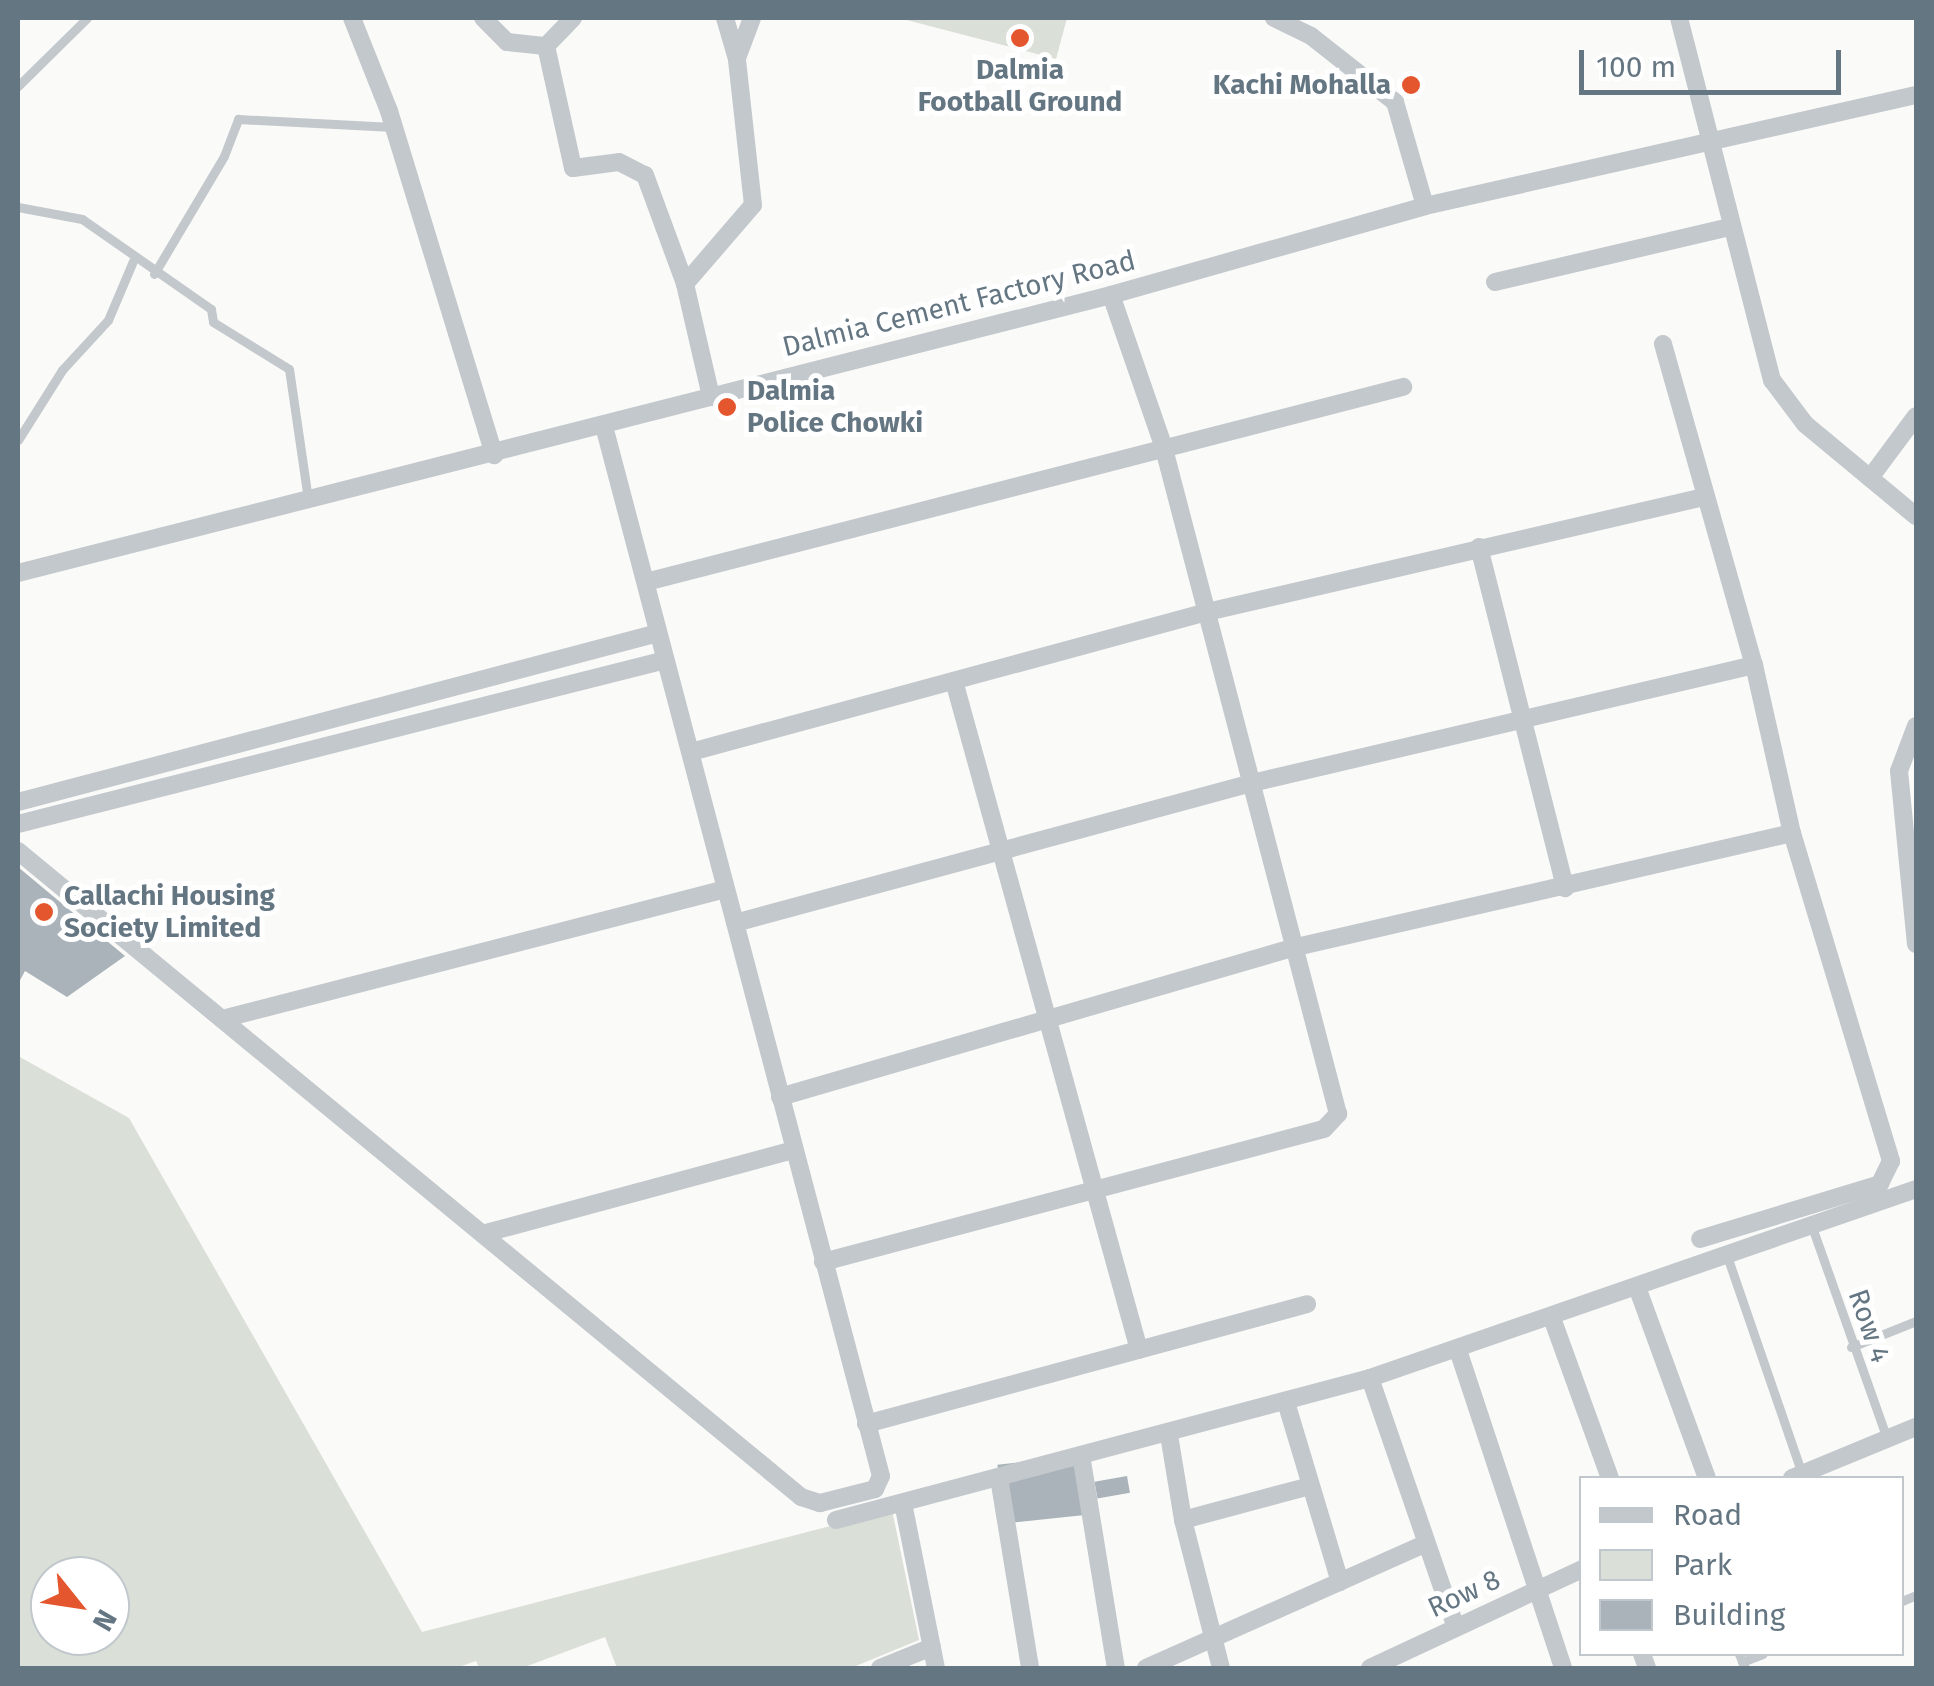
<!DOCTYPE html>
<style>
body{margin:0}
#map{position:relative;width:1934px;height:1686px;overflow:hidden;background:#fafaf8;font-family:"Fira Sans",sans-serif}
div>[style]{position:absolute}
.green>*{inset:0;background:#dadfd7}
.building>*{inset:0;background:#aab3b9;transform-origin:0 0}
.service>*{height:9px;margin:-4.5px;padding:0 4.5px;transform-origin:4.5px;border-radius:4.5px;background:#c3c8cc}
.minor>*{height:18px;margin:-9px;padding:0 9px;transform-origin:9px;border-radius:9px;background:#c3c8cc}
.dots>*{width:28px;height:28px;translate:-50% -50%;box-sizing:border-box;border:5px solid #fff;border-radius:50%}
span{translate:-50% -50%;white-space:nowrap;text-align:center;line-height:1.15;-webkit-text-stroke:10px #fff;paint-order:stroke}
.poi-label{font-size:28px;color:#657683;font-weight:700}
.right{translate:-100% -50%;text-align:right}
.left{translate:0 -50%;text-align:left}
.street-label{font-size:28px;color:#657683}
.frame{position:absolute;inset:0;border:20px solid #657683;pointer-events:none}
.legend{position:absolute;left:1579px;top:1476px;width:325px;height:180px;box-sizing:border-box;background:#fff;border:2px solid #c1c8cd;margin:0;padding:12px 18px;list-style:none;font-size:30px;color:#657683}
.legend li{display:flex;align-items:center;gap:20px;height:50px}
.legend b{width:50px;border:2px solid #c1c8cd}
.north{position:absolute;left:30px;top:1556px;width:100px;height:100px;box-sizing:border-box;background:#fff;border:2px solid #c1c8cd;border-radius:50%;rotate:120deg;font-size:28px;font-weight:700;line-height:40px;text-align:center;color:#657683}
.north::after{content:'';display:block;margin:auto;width:35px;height:45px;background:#e4572e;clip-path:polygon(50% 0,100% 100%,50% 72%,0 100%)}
.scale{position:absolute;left:1579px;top:50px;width:262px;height:45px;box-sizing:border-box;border:5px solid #657683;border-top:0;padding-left:12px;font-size:30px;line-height:35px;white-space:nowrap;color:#657683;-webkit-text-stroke:8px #fff;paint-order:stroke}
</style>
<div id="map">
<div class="green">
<div style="clip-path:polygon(899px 18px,1067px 18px,1056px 59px)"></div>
<div style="clip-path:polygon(evenodd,18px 1056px,129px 1118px,422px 1632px,892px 1510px,919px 1640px,851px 1668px,617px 1668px,605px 1637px,522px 1668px,479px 1668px,476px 1661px,456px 1668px,18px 1668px,18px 1056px,50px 1576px,110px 1576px,110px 1636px,50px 1636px,50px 1576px)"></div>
</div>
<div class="building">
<div style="clip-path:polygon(18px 867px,125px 956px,67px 997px,25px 971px,18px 984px)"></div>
<div style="left:1081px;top:1456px;width:59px;height:84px;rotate:84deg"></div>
<div style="left:1127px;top:1476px;width:17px;height:33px;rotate:80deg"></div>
</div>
<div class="service">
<div style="left:18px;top:86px;width:97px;rotate:-44.6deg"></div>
<div style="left:18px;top:207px;width:65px;rotate:10.6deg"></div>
<div style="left:82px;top:219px;width:157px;rotate:34.9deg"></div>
<div style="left:211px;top:309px;width:13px;rotate:81deg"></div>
<div style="left:213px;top:322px;width:89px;rotate:31.7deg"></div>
<div style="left:289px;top:369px;width:131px;rotate:81.7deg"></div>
<div style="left:154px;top:274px;width:137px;rotate:-59.3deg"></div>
<div style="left:224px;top:156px;width:40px;rotate:-69deg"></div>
<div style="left:238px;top:119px;width:155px;rotate:3deg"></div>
<div style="left:18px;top:440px;width:83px;rotate:-57.8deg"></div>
<div style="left:62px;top:370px;width:68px;rotate:-47.4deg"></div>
<div style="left:108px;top:320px;width:64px;rotate:-67deg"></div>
<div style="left:1812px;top:1227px;width:225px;rotate:70.5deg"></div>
<div style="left:1727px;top:1256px;width:231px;rotate:71deg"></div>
<div style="left:1851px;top:1347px;width:70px;rotate:-21.8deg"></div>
<div style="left:1902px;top:1601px;width:15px;rotate:-23deg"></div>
<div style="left:1739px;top:1654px;width:15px;rotate:67deg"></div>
<div style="left:1742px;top:1662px;width:22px;rotate:-21deg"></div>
</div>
<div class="minor">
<div style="left:352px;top:18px;width:100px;rotate:68.3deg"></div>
<div style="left:389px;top:111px;width:360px;rotate:73deg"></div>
<div style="left:483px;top:18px;width:34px;rotate:45deg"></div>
<div style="left:507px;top:42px;width:39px;rotate:6deg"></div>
<div style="left:546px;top:46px;width:39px;rotate:-46deg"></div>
<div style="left:1274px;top:18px;width:41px;rotate:25.9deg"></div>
<div style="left:1311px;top:36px;width:107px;rotate:38.2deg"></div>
<div style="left:1395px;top:102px;width:108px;rotate:73.9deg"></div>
<div style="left:1679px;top:18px;width:374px;rotate:75.6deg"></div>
<div style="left:1772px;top:380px;width:55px;rotate:53.1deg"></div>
<div style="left:1805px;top:424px;width:144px;rotate:39.7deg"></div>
<div style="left:546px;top:46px;width:125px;rotate:77.5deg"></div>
<div style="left:573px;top:168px;width:46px;rotate:-7.4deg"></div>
<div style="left:619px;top:162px;width:29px;rotate:27deg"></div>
<div style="left:645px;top:175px;width:116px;rotate:69.8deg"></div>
<div style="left:685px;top:284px;width:116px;rotate:77deg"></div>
<div style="left:737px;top:58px;width:43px;rotate:-69.4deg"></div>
<div style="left:1495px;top:282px;width:241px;rotate:-13.2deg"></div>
<div style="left:685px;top:284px;width:104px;rotate:-49.3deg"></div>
<div style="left:753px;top:205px;width:147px;rotate:-96.3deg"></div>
<div style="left:737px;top:59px;width:43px;rotate:-106.3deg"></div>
<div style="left:1663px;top:344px;width:334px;rotate:74.2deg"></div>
<div style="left:1754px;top:665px;width:172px;rotate:77.3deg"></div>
<div style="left:1792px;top:833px;width:343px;rotate:73.2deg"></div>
<div style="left:1891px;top:1161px;width:25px;rotate:116deg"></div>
<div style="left:1880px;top:1184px;width:188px;rotate:163deg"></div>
<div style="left:1870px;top:478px;width:77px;rotate:-53.4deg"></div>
<div style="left:1479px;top:547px;width:352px;rotate:75.8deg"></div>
<div style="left:18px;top:573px;width:1128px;rotate:-14.27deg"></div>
<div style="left:1111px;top:295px;width:326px;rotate:-15.8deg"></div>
<div style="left:1425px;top:206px;width:503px;rotate:-12.74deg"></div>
<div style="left:646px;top:582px;width:782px;rotate:-14.45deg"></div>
<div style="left:954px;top:681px;width:694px;rotate:74.54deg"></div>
<div style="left:1916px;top:726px;width:48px;rotate:110.7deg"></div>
<div style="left:1899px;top:771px;width:174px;rotate:84.4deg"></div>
<div style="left:691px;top:752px;width:535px;rotate:-15.18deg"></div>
<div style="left:1207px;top:612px;width:510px;rotate:-13.03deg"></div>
<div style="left:18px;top:802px;width:662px;rotate:-14.79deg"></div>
<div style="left:18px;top:824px;width:667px;rotate:-14.22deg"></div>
<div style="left:18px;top:851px;width:1015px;rotate:39.52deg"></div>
<div style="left:801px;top:1497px;width:20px;rotate:18deg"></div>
<div style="left:820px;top:1503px;width:57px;rotate:-14.3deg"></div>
<div style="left:875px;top:1489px;width:14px;rotate:-65deg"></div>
<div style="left:881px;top:1476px;width:1086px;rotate:-104.78deg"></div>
<div style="left:735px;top:923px;width:531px;rotate:-15.16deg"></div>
<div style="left:1248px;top:784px;width:520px;rotate:-13.23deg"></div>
<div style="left:226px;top:1018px;width:516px;rotate:-14.47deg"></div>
<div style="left:780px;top:1097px;width:533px;rotate:-16.23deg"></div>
<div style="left:1292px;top:948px;width:513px;rotate:-12.95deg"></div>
<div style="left:486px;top:1233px;width:319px;rotate:-15.1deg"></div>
<div style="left:823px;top:1262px;width:518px;rotate:-14.87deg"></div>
<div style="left:1324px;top:1129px;width:21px;rotate:-47deg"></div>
<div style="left:1338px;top:1114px;width:692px;rotate:-104.66deg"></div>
<div style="left:1163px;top:445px;width:159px;rotate:-109.1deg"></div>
<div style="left:1637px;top:1287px;width:203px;rotate:69.9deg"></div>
<div style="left:1552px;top:1318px;width:170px;rotate:70.1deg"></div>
<div style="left:1458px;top:1350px;width:335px;rotate:71.7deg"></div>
<div style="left:1370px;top:1378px;width:264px;rotate:71deg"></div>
<div style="left:1286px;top:1402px;width:188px;rotate:73.3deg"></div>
<div style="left:866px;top:1424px;width:457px;rotate:-15.2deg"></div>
<div style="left:1169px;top:1435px;width:86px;rotate:80.6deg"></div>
<div style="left:1183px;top:1520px;width:153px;rotate:75.6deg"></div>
<div style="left:1081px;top:1455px;width:216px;rotate:80.7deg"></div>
<div style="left:999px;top:1478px;width:193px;rotate:80.7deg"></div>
<div style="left:1792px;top:1478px;width:134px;rotate:-22.4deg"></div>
<div style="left:903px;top:1503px;width:168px;rotate:78.7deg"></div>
<div style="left:836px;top:1520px;width:553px;rotate:-14.89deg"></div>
<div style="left:1370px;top:1378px;width:578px;rotate:-19.09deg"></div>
<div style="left:1183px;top:1520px;width:131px;rotate:-15deg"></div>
<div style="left:1642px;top:1654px;width:15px;rotate:70deg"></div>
<div style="left:880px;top:1668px;width:56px;rotate:-22deg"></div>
<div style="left:1146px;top:1668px;width:304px;rotate:-24deg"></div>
<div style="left:1370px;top:1668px;width:234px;rotate:-25deg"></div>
</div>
<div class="dots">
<div style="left:1020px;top:38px;background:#e4572e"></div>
<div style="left:1411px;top:85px;background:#e4572e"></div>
<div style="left:727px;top:407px;background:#e4572e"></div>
<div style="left:44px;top:912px;background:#e4572e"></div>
</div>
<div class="poi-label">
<span style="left:1020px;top:86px">Dalmia<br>Football Ground</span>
<span class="right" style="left:1391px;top:85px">Kachi Mohalla</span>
<span class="left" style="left:747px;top:407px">Dalmia<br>Police Chowki</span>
<span class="left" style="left:64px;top:912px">Callachi Housing<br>Society Limited</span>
</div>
<div class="street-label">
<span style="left:959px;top:304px;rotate:-14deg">Dalmia Cement Factory Road</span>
<span style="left:1869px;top:1326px;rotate:71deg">Row 4</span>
<span style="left:1464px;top:1594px;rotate:-25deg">Row 8</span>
</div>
<div class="frame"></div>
<ul class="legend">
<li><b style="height:12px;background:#c3c8cc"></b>Road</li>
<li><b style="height:28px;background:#dadfd7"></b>Park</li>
<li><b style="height:28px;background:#aab3b9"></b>Building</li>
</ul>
<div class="north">N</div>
<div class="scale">100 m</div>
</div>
